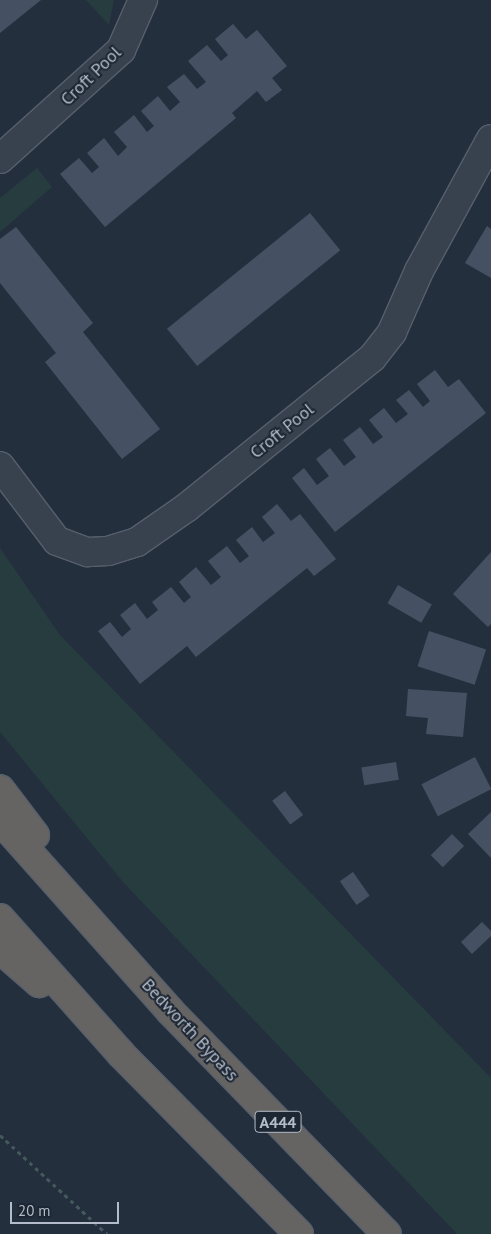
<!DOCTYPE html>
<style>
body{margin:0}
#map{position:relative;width:491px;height:1234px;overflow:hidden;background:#242f3e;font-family:"PT Sans",sans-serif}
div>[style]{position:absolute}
.green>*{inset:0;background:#263c3f}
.building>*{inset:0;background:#455162;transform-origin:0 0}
.path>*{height:3px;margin-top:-1.5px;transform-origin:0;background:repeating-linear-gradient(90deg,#44595c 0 4px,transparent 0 8px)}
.roads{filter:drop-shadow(1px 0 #565f6c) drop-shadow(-1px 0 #565f6c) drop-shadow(0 1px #565f6c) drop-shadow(0 -1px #565f6c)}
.minor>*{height:28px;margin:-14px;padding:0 14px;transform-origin:14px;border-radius:14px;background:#38414e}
.trunk>*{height:28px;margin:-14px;padding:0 14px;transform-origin:14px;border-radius:14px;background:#656462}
span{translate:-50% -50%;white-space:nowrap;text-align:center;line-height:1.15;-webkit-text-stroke:4px #1d2633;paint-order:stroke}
.shield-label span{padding:1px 4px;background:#1d2633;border:1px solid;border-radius:4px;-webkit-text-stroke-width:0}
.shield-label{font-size:16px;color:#b4bcc9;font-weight:700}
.street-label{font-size:18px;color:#b4bcc9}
.scale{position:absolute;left:10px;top:1202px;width:109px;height:22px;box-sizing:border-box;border:2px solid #b4bcc9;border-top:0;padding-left:6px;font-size:15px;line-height:18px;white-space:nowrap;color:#b4bcc9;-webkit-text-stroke:4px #1d2633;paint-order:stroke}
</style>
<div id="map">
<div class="green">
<div style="clip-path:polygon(86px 0,114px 0,109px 25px)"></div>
<div style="clip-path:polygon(37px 168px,52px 187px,0 232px,0 198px)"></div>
<div style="clip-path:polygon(0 548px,60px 635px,491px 1078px,491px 1234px,457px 1234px,123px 882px,0 732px)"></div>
</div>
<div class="building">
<div style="clip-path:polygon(0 0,41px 0,0 33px)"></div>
<div style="clip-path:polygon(233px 24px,246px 39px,257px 30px,287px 66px,272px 78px,282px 90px,266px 102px,257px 91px,232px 113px,236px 118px,105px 227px,60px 174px,79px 158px,92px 173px,99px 167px,87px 153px,104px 138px,118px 156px,127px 147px,114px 132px,134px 115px,147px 132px,154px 126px,141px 111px,158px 96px,170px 111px,180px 102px,167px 87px,184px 74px,197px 89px,206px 82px,188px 61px,207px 45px,221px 61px,228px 55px,215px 39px)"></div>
<div style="left:310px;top:213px;width:48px;height:184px;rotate:51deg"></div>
<div style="clip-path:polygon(487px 226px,491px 229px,491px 278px,465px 263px)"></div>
<div style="clip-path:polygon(16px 227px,93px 323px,83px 332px,160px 429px,122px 459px,45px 362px,56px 353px,0 283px,0 239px)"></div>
<div style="clip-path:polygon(435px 370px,448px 387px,459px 379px,486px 413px,335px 532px,292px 478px,304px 468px,317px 485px,329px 476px,316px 459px,330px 448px,344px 466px,356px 457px,343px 440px,360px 427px,373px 444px,383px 437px,369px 420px,384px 408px,396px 423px,408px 414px,396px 400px,409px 390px,423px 407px,430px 401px,417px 384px)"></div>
<div style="clip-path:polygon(277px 504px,291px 521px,300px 514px,336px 559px,314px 576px,307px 568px,196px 657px,187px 646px,140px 684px,98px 631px,110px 622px,122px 637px,131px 629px,120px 615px,135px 603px,147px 619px,158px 610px,152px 602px,171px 587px,184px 603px,191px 597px,179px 582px,196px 567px,211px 585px,221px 577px,208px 561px,227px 546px,240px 563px,249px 556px,236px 540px,252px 527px,263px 542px,275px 533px,262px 517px)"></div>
<div style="clip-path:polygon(491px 552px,491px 624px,488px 627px,453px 594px)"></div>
<div style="left:398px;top:585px;width:39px;height:21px;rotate:30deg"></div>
<div style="left:429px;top:631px;width:60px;height:37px;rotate:18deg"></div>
<div style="clip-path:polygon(408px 689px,467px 693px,463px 737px,426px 734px,428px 718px,406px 716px)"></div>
<div style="left:475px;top:757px;width:36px;height:60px;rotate:63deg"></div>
<div style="left:396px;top:762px;width:18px;height:35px;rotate:81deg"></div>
<div style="left:285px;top:791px;width:30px;height:16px;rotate:53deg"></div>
<div style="clip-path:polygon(491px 812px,491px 858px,468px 834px)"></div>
<div style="left:452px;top:834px;width:17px;height:30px;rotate:45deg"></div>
<div style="left:353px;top:872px;width:29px;height:16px;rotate:55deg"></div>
<div style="clip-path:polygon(482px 922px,491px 931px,491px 936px,472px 954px,461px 942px)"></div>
</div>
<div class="path">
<div style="left:0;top:1135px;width:146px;rotate:42.8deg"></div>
</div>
<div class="roads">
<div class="minor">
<div style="left:0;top:159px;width:163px;rotate:-42deg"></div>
<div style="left:121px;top:50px;width:55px;rotate:-66.3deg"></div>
<div style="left:0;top:466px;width:94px;rotate:52.8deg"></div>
<div style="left:57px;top:541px;width:33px;rotate:20deg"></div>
<div style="left:88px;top:552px;width:20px;rotate:-3deg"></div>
<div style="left:108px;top:551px;width:30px;rotate:-17deg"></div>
<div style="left:137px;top:542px;width:60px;rotate:-34.8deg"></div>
<div style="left:186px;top:508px;width:239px;rotate:-38.9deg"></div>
<div style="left:372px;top:358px;width:33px;rotate:-52deg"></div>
<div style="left:392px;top:332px;width:67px;rotate:-66.1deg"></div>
<div style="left:419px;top:271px;width:150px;rotate:-61.4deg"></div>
</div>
<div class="trunk">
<div style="left:0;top:789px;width:58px;rotate:52.7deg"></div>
<div style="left:0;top:820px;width:256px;rotate:48.3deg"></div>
<div style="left:170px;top:1011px;width:311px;rotate:45.8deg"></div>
<div style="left:0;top:918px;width:182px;rotate:48.3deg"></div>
<div style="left:121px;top:1054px;width:253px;rotate:45.3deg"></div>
<div style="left:0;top:949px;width:52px;rotate:41.1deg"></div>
</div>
</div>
<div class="shield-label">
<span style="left:278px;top:1122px">A444</span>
</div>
<div class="street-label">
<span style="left:91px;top:76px;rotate:-44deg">Croft Pool</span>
<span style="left:282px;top:431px;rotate:-39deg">Croft Pool</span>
<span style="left:190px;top:1030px;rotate:47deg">Bedworth Bypass</span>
</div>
<div class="scale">20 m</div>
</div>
